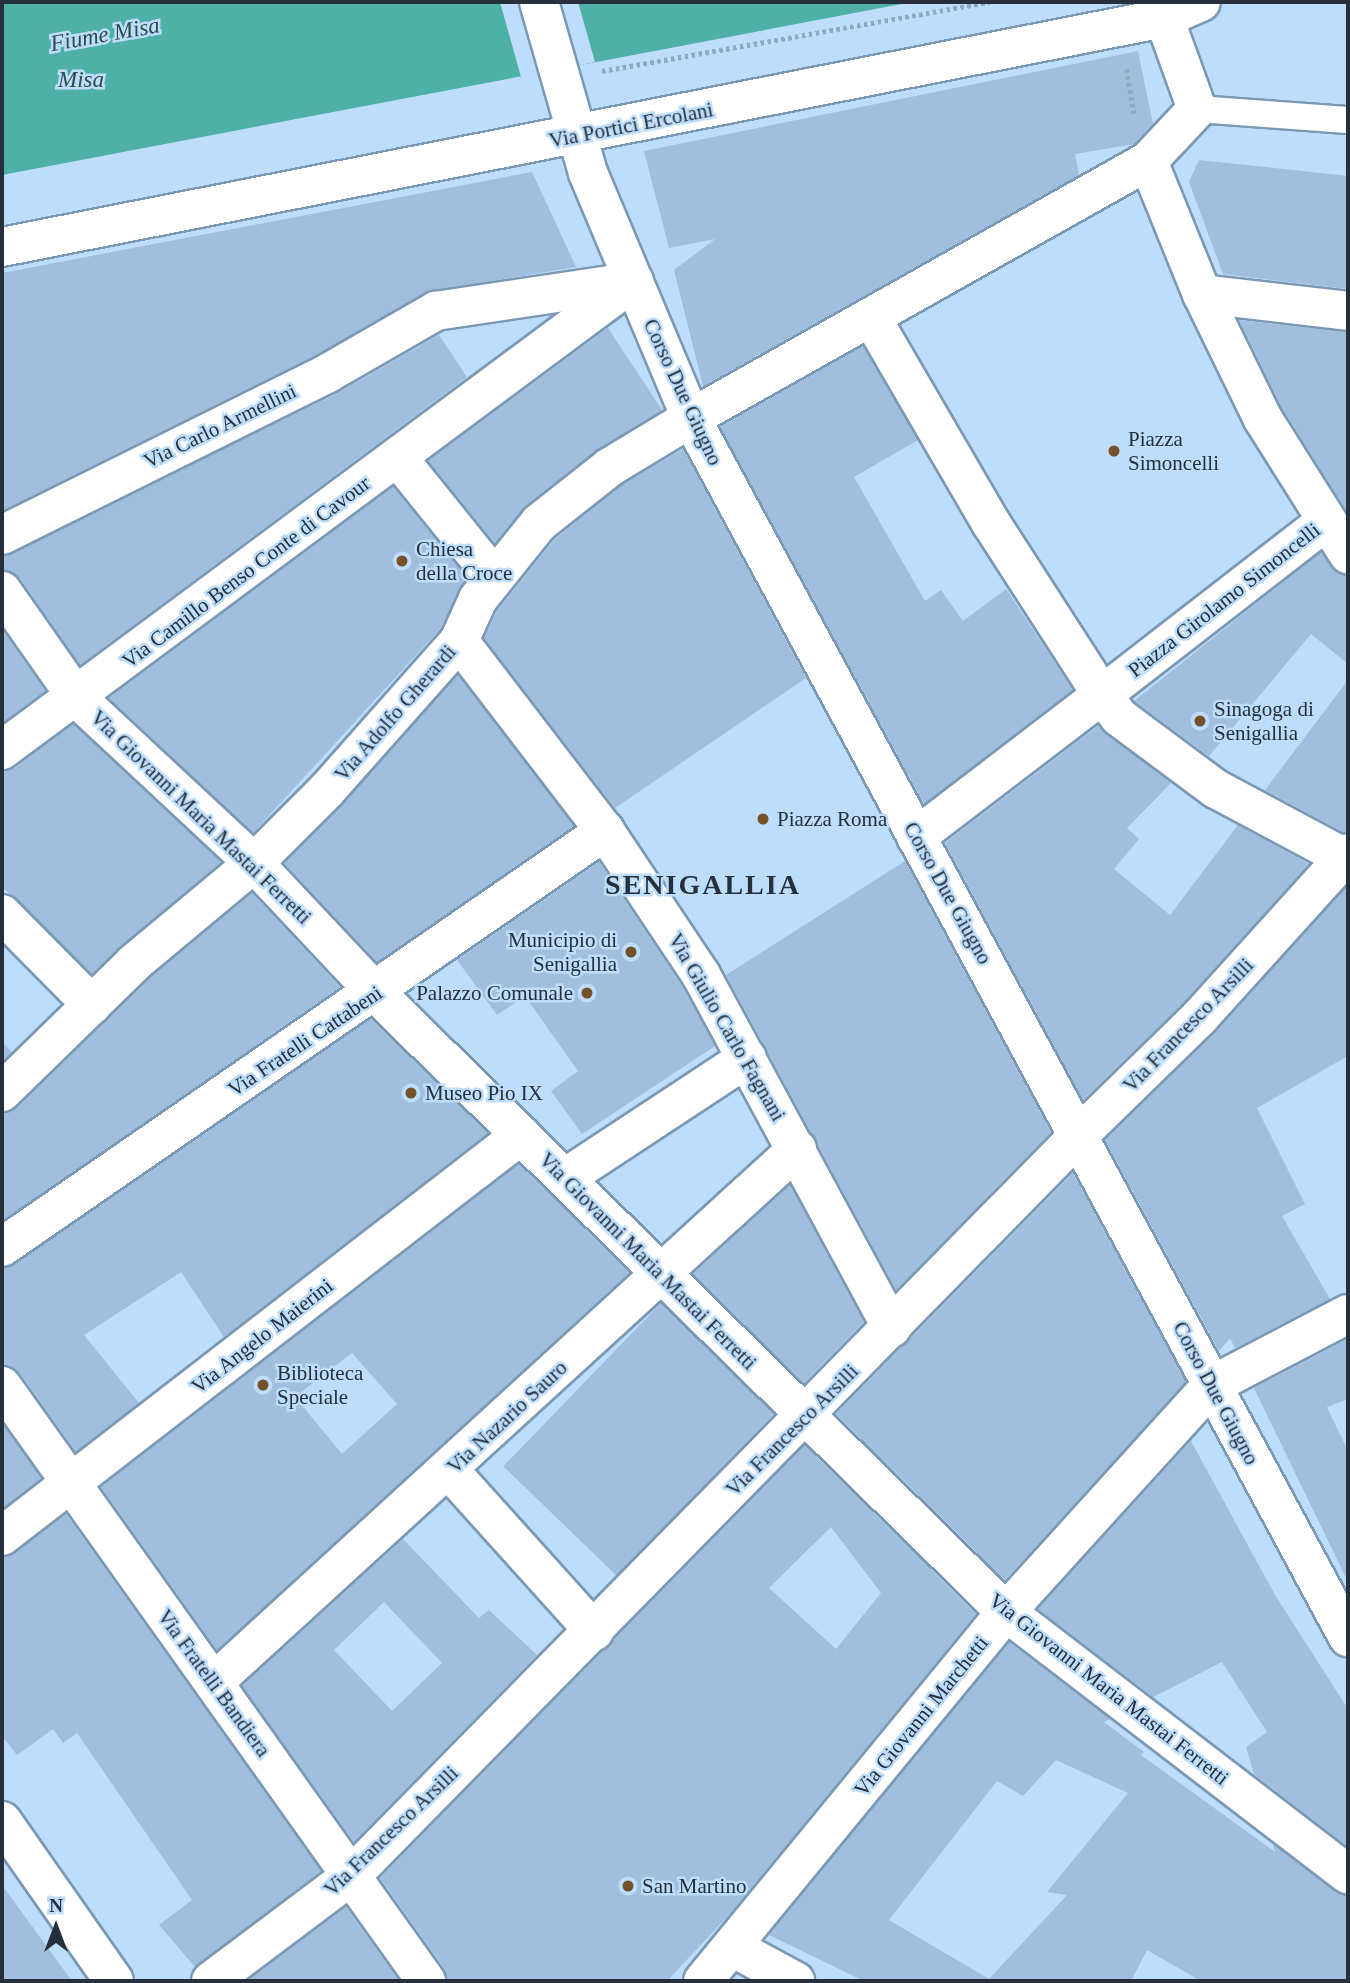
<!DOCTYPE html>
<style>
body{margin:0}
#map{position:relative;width:1350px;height:1983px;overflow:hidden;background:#beddfb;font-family:Georgia,serif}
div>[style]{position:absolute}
.water>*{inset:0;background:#4fb0a8}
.pier>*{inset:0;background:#beddfb}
.building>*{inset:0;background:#a1bedc;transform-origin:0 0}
.path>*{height:4.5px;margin-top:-2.25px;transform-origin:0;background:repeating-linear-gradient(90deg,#90a9c2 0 3.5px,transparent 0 7px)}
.roads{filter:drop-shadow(2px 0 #7b98b4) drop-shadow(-2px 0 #7b98b4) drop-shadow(0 2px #7b98b4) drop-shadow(0 -2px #7b98b4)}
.lane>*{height:26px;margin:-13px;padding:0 13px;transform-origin:13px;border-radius:13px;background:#fff}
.street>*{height:38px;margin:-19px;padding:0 19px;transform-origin:19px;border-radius:19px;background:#fff}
.dots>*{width:19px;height:19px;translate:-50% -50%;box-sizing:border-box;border:4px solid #beddfb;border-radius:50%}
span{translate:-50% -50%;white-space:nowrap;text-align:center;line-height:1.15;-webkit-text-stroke:5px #beddfb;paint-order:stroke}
.street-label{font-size:21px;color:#25303c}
.poi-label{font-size:21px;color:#25303c}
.left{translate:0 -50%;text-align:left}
.right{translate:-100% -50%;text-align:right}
.water-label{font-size:23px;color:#2d4b49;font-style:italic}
.district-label{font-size:28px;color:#25303c;font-weight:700;letter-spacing:2px}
.frame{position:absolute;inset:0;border:4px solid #25303c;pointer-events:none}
.north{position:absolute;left:21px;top:1892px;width:70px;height:70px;-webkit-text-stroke:5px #beddfb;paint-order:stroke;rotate:0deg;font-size:19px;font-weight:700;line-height:28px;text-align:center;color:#25303c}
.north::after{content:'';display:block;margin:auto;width:24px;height:32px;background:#25303c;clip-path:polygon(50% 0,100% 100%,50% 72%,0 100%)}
</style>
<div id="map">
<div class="water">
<div style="clip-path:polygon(2px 2px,912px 2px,2px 175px)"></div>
</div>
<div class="pier">
<div style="clip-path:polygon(500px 2px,578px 2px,595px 62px,521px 77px)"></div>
</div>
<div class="building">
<div style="clip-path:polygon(1138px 51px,1153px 124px,1134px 144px,1075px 154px,1079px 175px,703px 386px,674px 270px,715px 239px,669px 248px,644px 151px)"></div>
<div style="clip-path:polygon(1199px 160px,1348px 176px,1348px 289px,1223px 274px,1189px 182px)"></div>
<div style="clip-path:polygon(532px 172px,576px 267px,426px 292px,318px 354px,2px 511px,2px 273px)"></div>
<div style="clip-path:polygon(1239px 320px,1348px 332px,1348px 513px,1282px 408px)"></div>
<div style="clip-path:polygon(608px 328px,662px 410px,597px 450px,525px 506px,495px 543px,428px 461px)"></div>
<div style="clip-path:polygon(439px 335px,467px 377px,80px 665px,20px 578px,2px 569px,2px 557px,338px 393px)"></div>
<div style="clip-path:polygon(863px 346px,918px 440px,854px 477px,925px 601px,941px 590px,963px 621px,1006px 589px,1073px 690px,924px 804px,720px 427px)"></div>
<div style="clip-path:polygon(683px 449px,806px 678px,615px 808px,484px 638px,497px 611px,555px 539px,622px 485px)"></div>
<div style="clip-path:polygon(393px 487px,467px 578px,440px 629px,253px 833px,109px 698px)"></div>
<div style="clip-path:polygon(1321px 552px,1337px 573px,1348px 576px,1348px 664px,1311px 634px,1209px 756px,1134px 701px)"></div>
<div style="clip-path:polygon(2px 629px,45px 691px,2px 723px)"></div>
<div style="clip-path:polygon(458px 675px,574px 826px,377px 962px,284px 863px)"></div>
<div style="clip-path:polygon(1348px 680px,1348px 832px,1343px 832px,1265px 790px)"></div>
<div style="clip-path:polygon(73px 724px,221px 862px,92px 974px,2px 887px,2px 771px,15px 768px)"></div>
<div style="clip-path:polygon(1098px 726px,1171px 783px,1127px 828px,1139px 839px,1114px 869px,1170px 915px,1238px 825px,1309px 864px,1183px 1003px,1083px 1100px,945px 843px)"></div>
<div style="clip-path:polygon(905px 861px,1051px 1132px,896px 1290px,726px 975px)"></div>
<div style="clip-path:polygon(599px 862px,682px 986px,715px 1046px,582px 1134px,551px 1091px,578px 1071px,525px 996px,497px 1015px,457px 960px)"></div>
<div style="clip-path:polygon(1348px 885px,1348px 1056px,1257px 1108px,1305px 1204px,1282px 1216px,1330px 1299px,1235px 1348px,1230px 1338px,1219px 1351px,1105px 1140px,1215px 1033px)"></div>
<div style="clip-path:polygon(252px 893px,340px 987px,2px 1221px,2px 1113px,17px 1108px,149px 979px)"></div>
<div style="clip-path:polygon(371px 1019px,488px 1133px,224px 1337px,181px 1272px,84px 1335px,139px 1403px,76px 1452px,20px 1373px,2px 1364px,2px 1269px,14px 1265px)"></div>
<div style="clip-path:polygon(2px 1042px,12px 1052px,2px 1062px)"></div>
<div style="clip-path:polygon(evenodd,519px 1164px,629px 1273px,217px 1650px,101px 1487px,519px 1164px,352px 1353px,397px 1404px,342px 1454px,295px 1397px,352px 1353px)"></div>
<div style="clip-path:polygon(1073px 1173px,1186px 1382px,1005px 1580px,836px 1414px)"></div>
<div style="clip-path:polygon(790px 1185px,864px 1322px,804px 1383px,693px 1274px)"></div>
<div style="left:661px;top:1303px;width:158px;height:227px;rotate:44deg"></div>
<div style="clip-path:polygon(1348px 1339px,1348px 1399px,1327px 1407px,1348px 1451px,1348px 1582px,1254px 1388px)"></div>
<div style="clip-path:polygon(2px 1423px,41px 1478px,2px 1509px)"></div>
<div style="clip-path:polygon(1191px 1441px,1275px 1595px,1348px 1709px,1348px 1847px,1254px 1774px,1246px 1747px,1267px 1732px,1222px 1662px,1153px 1697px,1038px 1609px)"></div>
<div style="clip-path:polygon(evenodd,805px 1445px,976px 1614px,729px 1915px,667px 1981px,447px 1981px,444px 1968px,380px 1878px,805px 1445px,831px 1527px,881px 1593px,836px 1649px,769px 1588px,831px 1527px)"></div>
<div style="clip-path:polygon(66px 1514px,321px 1871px,195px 1967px,159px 1925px,192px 1900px,77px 1733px,63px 1743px,53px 1729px,17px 1755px,2px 1736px,2px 1557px,15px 1553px)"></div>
<div style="clip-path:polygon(evenodd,403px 1539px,479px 1618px,489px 1610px,537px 1655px,354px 1842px,242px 1686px,403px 1539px,384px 1602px,442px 1663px,392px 1711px,334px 1650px,384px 1602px)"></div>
<div style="clip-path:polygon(evenodd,1009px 1642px,1110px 1719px,1104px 1722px,1144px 1752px,1141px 1755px,1275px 1852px,1273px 1844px,1335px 1891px,1348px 1895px,1348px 1981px,1201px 1981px,1147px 1950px,1131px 1981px,864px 1981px,769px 1935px,1009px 1642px,1056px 1760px,1128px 1793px,1047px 1892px,1067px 1895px,989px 1979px,889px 1920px,997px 1781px,1023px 1796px,1056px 1760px)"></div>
<div style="clip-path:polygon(2px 1885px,72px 1981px,2px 1981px)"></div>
<div style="clip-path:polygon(346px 1907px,399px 1981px,247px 1981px)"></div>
</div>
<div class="path">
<div style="left:1127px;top:69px;width:45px;rotate:81deg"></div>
<div style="left:602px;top:71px;width:394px;rotate:-10.1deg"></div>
</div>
<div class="roads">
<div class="lane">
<div style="left:1197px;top:109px;width:151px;rotate:4.2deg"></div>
</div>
<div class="street">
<div style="left:539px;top:2px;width:178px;rotate:74deg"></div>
<div style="left:588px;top:173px;width:266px;rotate:67.2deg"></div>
<div style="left:691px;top:418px;width:1385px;rotate:61.68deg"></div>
<div style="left:1148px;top:161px;width:144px;rotate:67.9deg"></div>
<div style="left:1202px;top:294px;width:139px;rotate:64deg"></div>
<div style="left:1263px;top:419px;width:160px;rotate:57.8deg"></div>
<div style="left:2px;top:247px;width:1184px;rotate:-11.15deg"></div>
<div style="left:1164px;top:18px;width:40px;rotate:-23.4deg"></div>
<div style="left:1202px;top:294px;width:147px;rotate:6.6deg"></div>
<div style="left:871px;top:317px;width:238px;rotate:59.8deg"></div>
<div style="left:991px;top:523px;width:205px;rotate:57.2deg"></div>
<div style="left:1102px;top:695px;width:284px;rotate:-37.8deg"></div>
<div style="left:398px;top:458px;width:153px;rotate:51.1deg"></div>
<div style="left:2px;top:535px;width:364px;rotate:-26.4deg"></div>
<div style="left:328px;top:373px;width:125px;rotate:-29.9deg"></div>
<div style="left:436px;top:311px;width:195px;rotate:-8.5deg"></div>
<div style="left:2px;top:591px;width:131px;rotate:55deg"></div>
<div style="left:77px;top:698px;width:242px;rotate:43deg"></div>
<div style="left:254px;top:863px;width:178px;rotate:46.8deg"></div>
<div style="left:376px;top:993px;width:883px;rotate:44.5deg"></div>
<div style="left:1006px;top:1612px;width:431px;rotate:37.5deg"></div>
<div style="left:459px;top:641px;width:240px;rotate:52.5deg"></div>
<div style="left:605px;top:831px;width:173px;rotate:56.3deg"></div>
<div style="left:701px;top:975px;width:401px;rotate:61.6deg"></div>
<div style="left:2px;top:750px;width:787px;rotate:-36.58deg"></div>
<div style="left:916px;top:837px;width:234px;rotate:-37.4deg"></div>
<div style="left:1102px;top:695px;width:28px;rotate:52deg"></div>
<div style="left:1119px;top:717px;width:121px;rotate:36.6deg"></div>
<div style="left:1216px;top:789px;width:146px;rotate:28.1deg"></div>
<div style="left:2px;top:914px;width:128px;rotate:45.3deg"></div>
<div style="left:2px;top:1092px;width:185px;rotate:-44.3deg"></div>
<div style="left:134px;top:963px;width:156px;rotate:-39.8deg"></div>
<div style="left:254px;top:863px;width:102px;rotate:-45deg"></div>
<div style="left:326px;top:791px;width:200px;rotate:-48.4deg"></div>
<div style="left:459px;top:641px;width:46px;rotate:-65.7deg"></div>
<div style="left:478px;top:599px;width:97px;rotate:-51.2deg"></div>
<div style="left:539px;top:523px;width:90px;rotate:-38.3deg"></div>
<div style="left:610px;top:467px;width:95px;rotate:-31.2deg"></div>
<div style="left:691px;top:418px;width:524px;rotate:-29.35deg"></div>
<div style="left:1148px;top:161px;width:71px;rotate:-46.7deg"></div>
<div style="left:1197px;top:109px;width:97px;rotate:-109.9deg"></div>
<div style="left:565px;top:1178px;width:218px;rotate:-33.4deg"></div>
<div style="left:2px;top:1247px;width:733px;rotate:-34.6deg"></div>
<div style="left:2px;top:1386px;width:731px;rotate:54.53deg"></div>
<div style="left:449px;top:1470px;width:217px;rotate:48deg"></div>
<div style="left:2px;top:1536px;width:656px;rotate:-37.69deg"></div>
<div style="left:214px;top:1682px;width:790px;rotate:-42.43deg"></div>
<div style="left:2px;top:1821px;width:195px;rotate:55deg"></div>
<div style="left:732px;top:1947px;width:72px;rotate:28.4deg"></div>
<div style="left:211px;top:1981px;width:176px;rotate:-36.9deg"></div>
<div style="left:352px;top:1875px;width:1039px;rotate:-45.51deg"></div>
<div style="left:1080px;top:1134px;width:166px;rotate:-44.3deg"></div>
<div style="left:1199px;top:1018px;width:222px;rotate:-47.9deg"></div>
<div style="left:703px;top:1981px;width:477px;rotate:-50.6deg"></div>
<div style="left:1006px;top:1612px;width:307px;rotate:-47.8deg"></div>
<div style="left:1212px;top:1385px;width:153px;rotate:-27.6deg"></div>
</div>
</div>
<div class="dots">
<div style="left:1114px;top:451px;background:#735129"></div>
<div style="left:402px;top:561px;background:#735129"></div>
<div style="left:1200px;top:721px;background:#735129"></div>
<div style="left:763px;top:819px;background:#735129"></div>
<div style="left:631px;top:952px;background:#735129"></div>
<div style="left:587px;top:993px;background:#735129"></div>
<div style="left:411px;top:1093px;background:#735129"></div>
<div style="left:263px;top:1385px;background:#735129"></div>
<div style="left:628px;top:1886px;background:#735129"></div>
</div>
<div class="street-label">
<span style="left:631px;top:125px;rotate:-11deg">Via Portici Ercolani</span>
<span style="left:683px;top:392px;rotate:65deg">Corso Due Giugno</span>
<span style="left:220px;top:426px;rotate:-26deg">Via Carlo Armellini</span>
<span style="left:246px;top:572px;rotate:-37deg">Via Camillo Benso Conte di Cavour</span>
<span style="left:1224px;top:600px;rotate:-38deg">Piazza Girolamo Simoncelli</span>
<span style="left:395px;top:713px;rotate:-49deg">Via Adolfo Gherardi</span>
<span style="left:201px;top:817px;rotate:44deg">Via Giovanni Maria Mastai Ferretti</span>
<span style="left:948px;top:893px;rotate:61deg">Corso Due Giugno</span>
<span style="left:1188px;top:1025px;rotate:-46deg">Via Francesco Arsilli</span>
<span style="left:727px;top:1027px;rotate:60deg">Via Giulio Carlo Fagnani</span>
<span style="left:305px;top:1041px;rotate:-34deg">Via Fratelli Cattabeni</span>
<span style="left:648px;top:1261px;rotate:45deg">Via Giovanni Maria Mastai Ferretti</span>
<span style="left:262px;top:1336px;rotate:-38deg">Via Angelo Maierini</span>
<span style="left:1216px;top:1393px;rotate:62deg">Corso Due Giugno</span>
<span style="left:507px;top:1417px;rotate:-43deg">Via Nazario Sauro</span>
<span style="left:792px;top:1430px;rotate:-45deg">Via Francesco Arsilli</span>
<span style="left:214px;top:1683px;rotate:54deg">Via Fratelli Bandiera</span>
<span style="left:1109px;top:1689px;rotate:38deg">Via Giovanni Maria Mastai Ferretti</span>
<span style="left:921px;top:1716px;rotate:-51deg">Via Giovanni Marchetti</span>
<span style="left:391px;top:1831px;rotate:-44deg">Via Francesco Arsilli</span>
</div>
<div class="poi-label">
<span class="left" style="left:1128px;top:451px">Piazza<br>Simoncelli</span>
<span class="left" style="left:416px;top:561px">Chiesa<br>della Croce</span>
<span class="left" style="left:1214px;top:721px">Sinagoga di<br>Senigallia</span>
<span class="left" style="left:777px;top:819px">Piazza Roma</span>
<span class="right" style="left:617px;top:952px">Municipio di<br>Senigallia</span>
<span class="right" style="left:573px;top:993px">Palazzo Comunale</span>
<span class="left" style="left:425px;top:1093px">Museo Pio IX</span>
<span class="left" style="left:277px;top:1385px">Biblioteca<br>Speciale</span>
<span class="left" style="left:642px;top:1886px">San Martino</span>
</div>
<div class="water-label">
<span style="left:105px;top:35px;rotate:-10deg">Fiume Misa</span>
<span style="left:81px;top:80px">Misa</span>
</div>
<div class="district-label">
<span style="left:703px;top:885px">SENIGALLIA</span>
</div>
<div class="frame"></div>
<div class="north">N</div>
</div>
